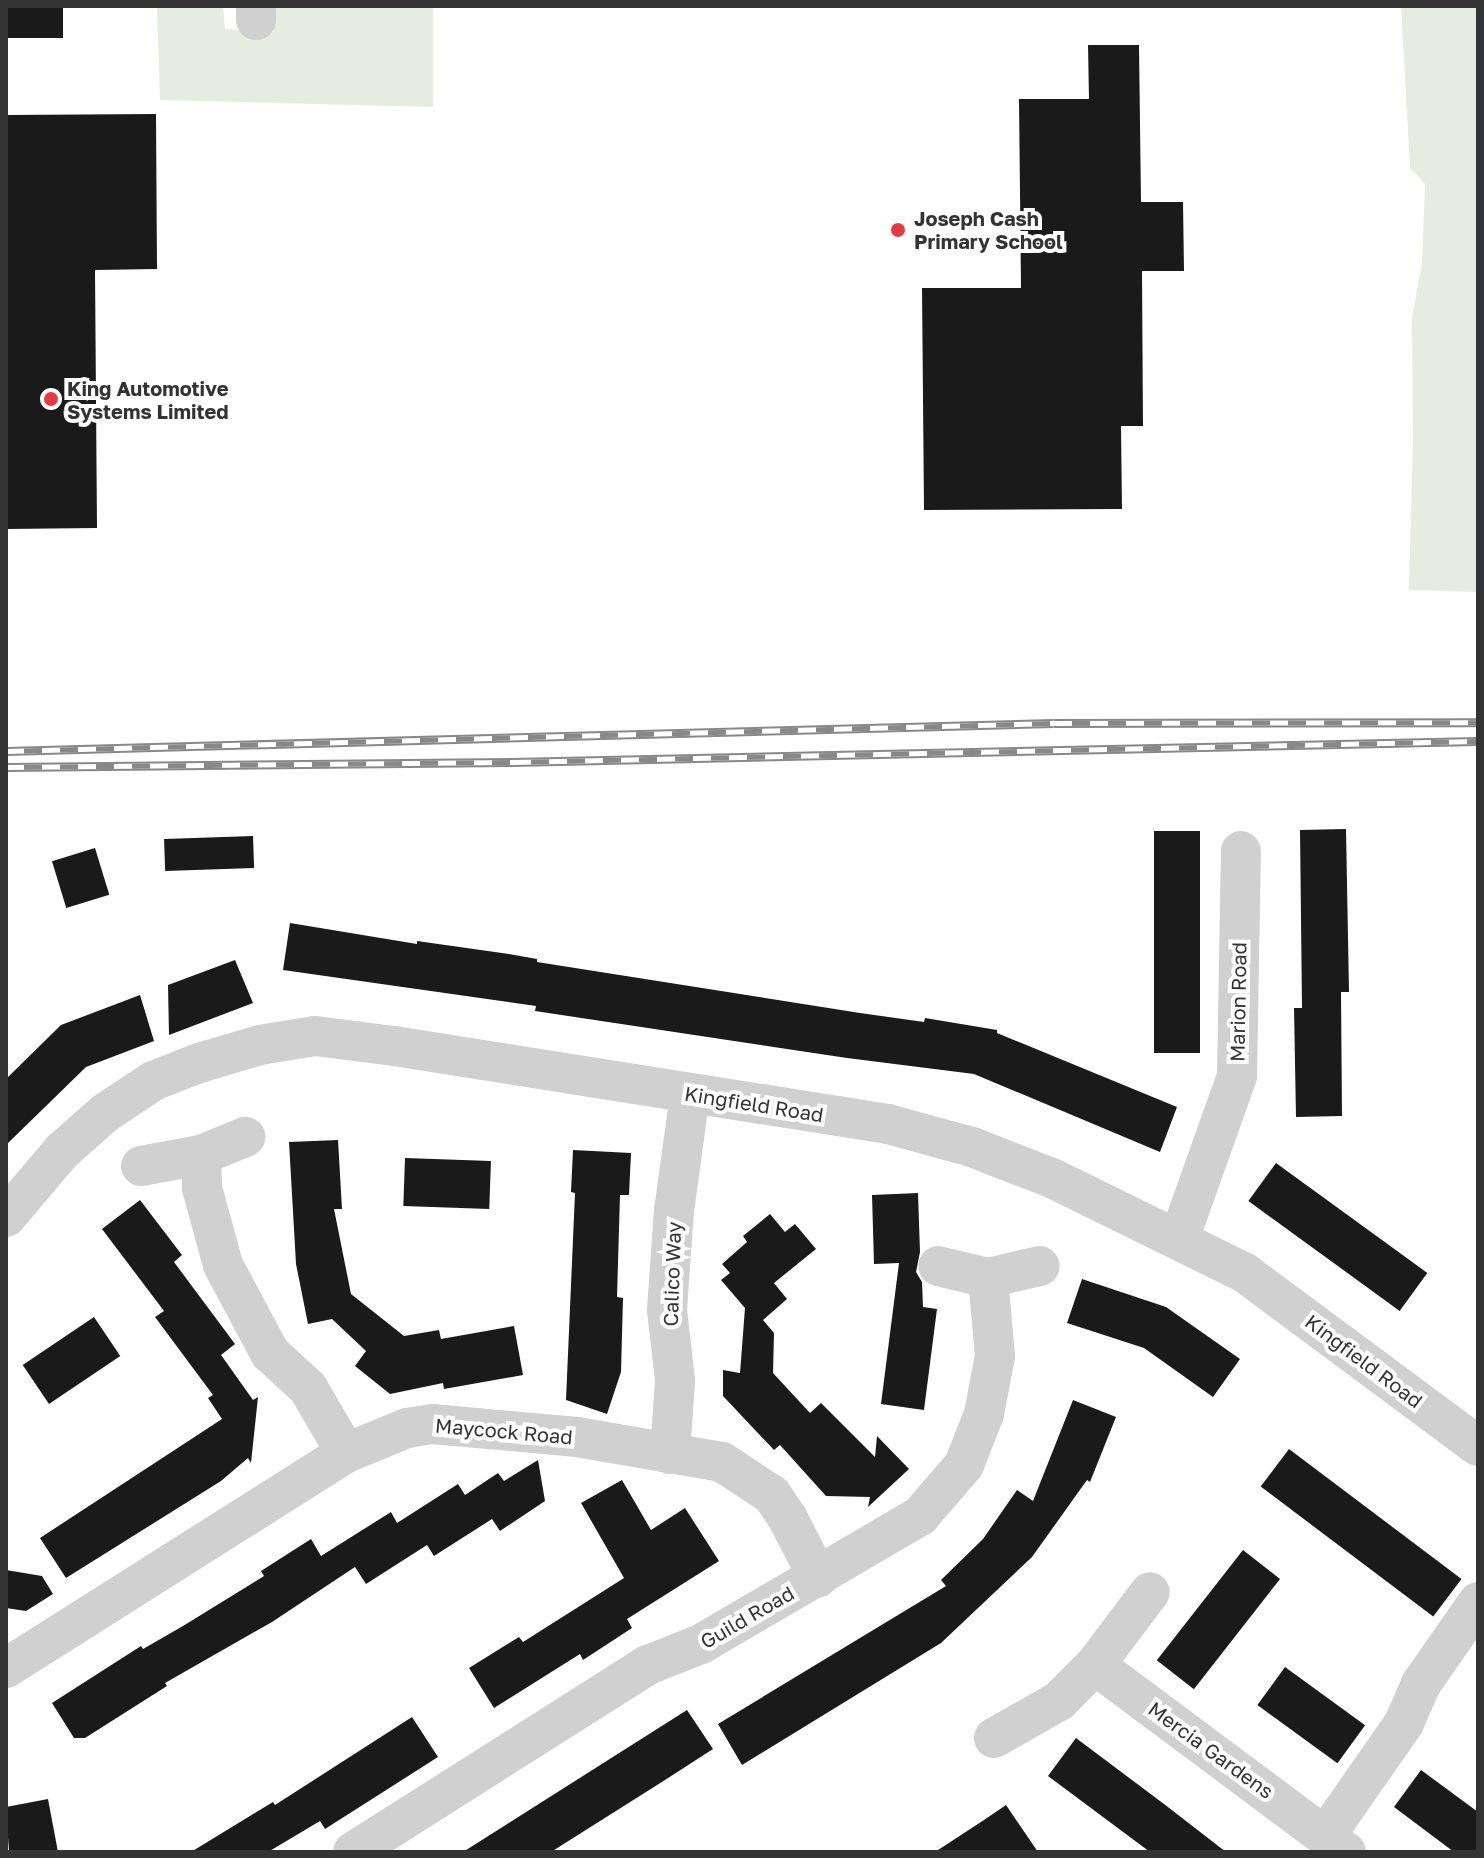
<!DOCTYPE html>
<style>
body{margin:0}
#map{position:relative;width:1484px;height:1858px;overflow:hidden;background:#fff;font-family:"Golos Text",sans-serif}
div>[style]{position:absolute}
.green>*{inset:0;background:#e6ecdf}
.building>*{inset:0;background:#1a1a1a;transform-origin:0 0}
.minor>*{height:40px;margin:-20px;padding:0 20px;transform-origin:20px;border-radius:20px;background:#d0d0d0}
.rail>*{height:9px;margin-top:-4.5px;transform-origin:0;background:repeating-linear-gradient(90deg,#fff 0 18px,#888 0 36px);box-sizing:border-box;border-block:2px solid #888}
.dots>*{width:22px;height:22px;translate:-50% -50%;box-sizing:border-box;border:4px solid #fff;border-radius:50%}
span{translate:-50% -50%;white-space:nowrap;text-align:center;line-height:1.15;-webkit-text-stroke:8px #fff;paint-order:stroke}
.poi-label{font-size:20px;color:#333;font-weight:700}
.left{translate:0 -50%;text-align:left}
.street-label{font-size:20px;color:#333}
.frame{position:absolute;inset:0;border:8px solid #333;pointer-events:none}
</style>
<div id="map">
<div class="green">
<div style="clip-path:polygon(157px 6px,223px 6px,225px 29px,273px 32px,274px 6px,433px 6px,433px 107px,160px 100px)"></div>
<div style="clip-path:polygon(1401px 6px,1478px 6px,1478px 592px,1409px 590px,1413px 440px,1412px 318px,1422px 263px,1425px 184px,1410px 168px)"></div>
</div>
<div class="building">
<div style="left:6px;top:6px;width:57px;height:32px"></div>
<div style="clip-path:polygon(1088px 45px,1139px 45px,1141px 202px,1183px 202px,1184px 271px,1142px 271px,1143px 426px,1121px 426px,1122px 509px,924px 510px,922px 288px,1021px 288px,1019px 99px,1089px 99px)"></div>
<div style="clip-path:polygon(156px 114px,157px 269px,95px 270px,97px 528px,6px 529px,6px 115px)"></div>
<div style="clip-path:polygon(1346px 829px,1349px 992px,1341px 992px,1342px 1116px,1296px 1117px,1294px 1008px,1302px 1008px,1300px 830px)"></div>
<div style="left:1154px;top:831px;width:46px;height:222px"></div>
<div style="left:253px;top:836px;width:32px;height:89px;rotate:88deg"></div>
<div style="left:95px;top:848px;width:49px;height:45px;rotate:73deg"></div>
<div style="clip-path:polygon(290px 923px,417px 944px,417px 941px,509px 954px,537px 959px,537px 962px,860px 1013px,924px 1022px,925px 1018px,997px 1030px,997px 1033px,1177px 1107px,1160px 1152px,974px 1074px,847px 1058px,535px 1011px,536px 1006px,283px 970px)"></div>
<div style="clip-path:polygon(235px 960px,253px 1003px,169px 1035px,168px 985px)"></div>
<div style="clip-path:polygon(140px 995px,154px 1041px,86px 1067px,6px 1145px,6px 1079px,61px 1025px)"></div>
<div style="clip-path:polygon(338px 1140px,342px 1209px,334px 1209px,351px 1294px,404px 1336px,439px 1330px,441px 1339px,514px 1326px,523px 1375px,444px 1389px,443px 1383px,390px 1394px,355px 1366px,366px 1351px,332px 1319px,308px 1324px,296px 1264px,289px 1142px)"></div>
<div style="clip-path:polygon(573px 1150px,631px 1153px,629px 1195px,620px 1195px,617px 1297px,623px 1298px,621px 1372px,607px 1414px,566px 1400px,575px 1193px,571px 1192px)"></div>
<div style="left:405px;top:1158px;width:86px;height:48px;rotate:2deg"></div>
<div style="left:1276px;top:1163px;width:187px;height:47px;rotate:36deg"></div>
<div style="clip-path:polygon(918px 1193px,920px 1252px,916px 1272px,922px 1282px,923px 1307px,937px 1309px,924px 1410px,881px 1404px,899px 1263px,874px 1264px,872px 1195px)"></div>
<div style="clip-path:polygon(140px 1200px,182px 1255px,174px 1262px,235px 1344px,221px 1355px,253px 1400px,258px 1397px,251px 1463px,248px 1458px,221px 1481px,66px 1578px,40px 1538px,222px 1419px,208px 1398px,213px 1395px,155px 1317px,164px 1311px,102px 1229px)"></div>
<div style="clip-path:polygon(770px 1214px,785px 1232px,795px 1224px,816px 1249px,774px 1283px,787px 1299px,763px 1320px,774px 1333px,773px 1373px,810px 1413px,821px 1403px,875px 1457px,877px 1436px,909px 1469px,868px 1507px,870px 1497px,826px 1496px,780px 1445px,774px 1450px,723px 1396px,723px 1370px,740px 1373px,745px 1308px,721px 1280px,730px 1273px,722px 1264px,747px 1242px,743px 1236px)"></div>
<div style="clip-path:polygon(1082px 1279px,1166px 1307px,1240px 1359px,1213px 1397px,1144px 1348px,1067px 1323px)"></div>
<div style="left:94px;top:1317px;width:47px;height:86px;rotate:56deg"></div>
<div style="clip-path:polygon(1073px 1400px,1116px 1417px,1090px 1482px,1087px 1480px,1032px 1557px,941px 1643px,742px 1765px,718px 1724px,946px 1586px,941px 1580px,983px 1539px,1017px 1490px,1033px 1501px)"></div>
<div style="left:1289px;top:1449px;width:216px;height:47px;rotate:37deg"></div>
<div style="clip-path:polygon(538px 1460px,545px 1501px,500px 1531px,492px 1519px,434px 1556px,427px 1545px,366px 1584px,355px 1567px,272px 1622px,165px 1683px,167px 1686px,85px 1738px,74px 1738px,52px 1703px,141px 1646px,143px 1649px,183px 1626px,264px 1576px,261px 1571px,311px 1539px,321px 1556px,391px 1512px,397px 1523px,458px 1484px,465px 1495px,498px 1473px,504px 1481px)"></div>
<div style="clip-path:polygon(622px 1480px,651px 1530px,685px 1508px,719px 1561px,627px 1619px,632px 1628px,583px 1660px,580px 1654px,494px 1708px,469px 1668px,519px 1637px,523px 1642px,624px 1578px,581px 1503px)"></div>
<div style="left:1243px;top:1550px;width:47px;height:140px;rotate:38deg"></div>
<div style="clip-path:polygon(6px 1570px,42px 1576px,53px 1594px,26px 1611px,6px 1608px)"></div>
<div style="left:1285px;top:1667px;width:99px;height:47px;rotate:36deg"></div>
<div style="clip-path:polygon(687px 1710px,713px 1749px,665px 1780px,551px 1852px,463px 1852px)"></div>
<div style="clip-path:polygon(412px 1717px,438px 1757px,325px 1829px,320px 1821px,268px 1852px,191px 1852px,273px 1802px,275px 1805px)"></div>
<div style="clip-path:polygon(1076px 1738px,1164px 1804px,1226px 1852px,1150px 1852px,1048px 1776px)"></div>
<div style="clip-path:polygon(1421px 1770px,1478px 1812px,1478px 1852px,1454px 1852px,1394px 1807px)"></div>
<div style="clip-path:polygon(48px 1799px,58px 1852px,9px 1852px,6px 1807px)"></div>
<div style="clip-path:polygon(1006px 1805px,1038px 1852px,935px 1852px,984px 1820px)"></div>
</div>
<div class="minor">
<div style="left:256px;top:6px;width:14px;rotate:90deg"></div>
<div style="left:201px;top:1155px;width:33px;rotate:88deg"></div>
<div style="left:202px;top:1188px;width:80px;rotate:74.7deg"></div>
<div style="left:223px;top:1265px;width:100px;rotate:61.9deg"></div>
<div style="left:270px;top:1353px;width:52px;rotate:42.6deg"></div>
<div style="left:308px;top:1388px;width:75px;rotate:59.7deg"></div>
<div style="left:141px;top:1166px;width:61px;rotate:-10.4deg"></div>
<div style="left:201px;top:1155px;width:48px;rotate:-22.2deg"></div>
<div style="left:6px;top:1217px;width:87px;rotate:-49.7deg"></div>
<div style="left:62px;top:1151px;width:57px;rotate:-41.5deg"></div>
<div style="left:105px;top:1113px;width:58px;rotate:-33.7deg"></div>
<div style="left:153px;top:1081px;width:49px;rotate:-21.4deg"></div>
<div style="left:199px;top:1063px;width:64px;rotate:-16.4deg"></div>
<div style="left:260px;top:1045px;width:56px;rotate:-9.3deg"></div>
<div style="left:315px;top:1036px;width:80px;rotate:7.2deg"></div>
<div style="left:394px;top:1046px;width:500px;rotate:8.97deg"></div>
<div style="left:888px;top:1124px;width:87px;rotate:15.3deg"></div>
<div style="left:972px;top:1147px;width:88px;rotate:21.3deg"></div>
<div style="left:1054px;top:1179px;width:213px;rotate:26.2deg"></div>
<div style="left:1245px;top:1273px;width:290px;rotate:36.6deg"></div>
<div style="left:1179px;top:1239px;width:173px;rotate:-70.4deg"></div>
<div style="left:1237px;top:1076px;width:225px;rotate:-89deg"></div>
<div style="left:988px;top:1278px;width:53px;rotate:-13deg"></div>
<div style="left:670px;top:1454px;width:74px;rotate:-86.1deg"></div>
<div style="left:675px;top:1380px;width:70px;rotate:-96.5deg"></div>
<div style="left:667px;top:1310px;width:99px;rotate:-86deg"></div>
<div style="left:674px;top:1211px;width:118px;rotate:-82.2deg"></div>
<div style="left:1095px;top:1665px;width:313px;rotate:36.7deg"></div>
<div style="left:6px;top:1668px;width:402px;rotate:-32.3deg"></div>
<div style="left:346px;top:1453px;width:66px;rotate:-22.3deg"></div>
<div style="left:407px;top:1428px;width:25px;rotate:-9deg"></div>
<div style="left:432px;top:1424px;width:146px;rotate:5.1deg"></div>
<div style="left:577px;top:1437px;width:147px;rotate:9.8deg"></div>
<div style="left:722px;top:1462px;width:60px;rotate:33.4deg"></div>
<div style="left:772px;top:1495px;width:27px;rotate:56deg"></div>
<div style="left:787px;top:1517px;width:68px;rotate:62.7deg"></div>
<div style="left:994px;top:1738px;width:75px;rotate:-29.6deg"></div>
<div style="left:1059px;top:1701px;width:51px;rotate:-45deg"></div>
<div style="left:1095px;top:1665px;width:91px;rotate:-53deg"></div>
<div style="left:1326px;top:1835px;width:136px;rotate:-55.1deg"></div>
<div style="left:1404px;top:1723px;width:43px;rotate:-66.4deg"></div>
<div style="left:1421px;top:1684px;width:100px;rotate:-55.2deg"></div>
<div style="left:353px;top:1852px;width:349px;rotate:-32.4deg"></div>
<div style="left:648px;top:1665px;width:57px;rotate:-21.6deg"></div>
<div style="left:701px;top:1644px;width:254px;rotate:-30.3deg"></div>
<div style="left:920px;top:1516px;width:67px;rotate:-49.2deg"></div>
<div style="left:964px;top:1465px;width:55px;rotate:-68.6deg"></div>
<div style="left:984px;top:1414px;width:59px;rotate:-79.3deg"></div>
<div style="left:995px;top:1356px;width:78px;rotate:-95.1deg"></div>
<div style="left:988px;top:1278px;width:51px;rotate:-166.5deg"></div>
</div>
<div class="rail">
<div style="left:6px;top:751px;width:1048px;rotate:-1.53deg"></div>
<div style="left:1054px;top:723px;width:424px;rotate:-0.1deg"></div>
<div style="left:6px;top:767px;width:507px;rotate:-0.57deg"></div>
<div style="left:513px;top:762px;width:965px;rotate:-1.25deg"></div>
</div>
<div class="dots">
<div style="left:898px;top:230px;background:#e63946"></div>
<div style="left:51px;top:399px;background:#e63946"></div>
</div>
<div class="poi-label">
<span class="left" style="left:914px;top:230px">Joseph Cash<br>Primary School</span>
<span class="left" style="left:67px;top:400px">King Automotive<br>Systems Limited</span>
</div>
<div class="street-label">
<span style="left:1238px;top:1002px;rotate:-89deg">Marion Road</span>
<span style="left:754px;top:1104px;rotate:9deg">Kingfield Road</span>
<span style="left:672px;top:1274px;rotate:-88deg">Calico Way</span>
<span style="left:1364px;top:1361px;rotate:37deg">Kingfield Road</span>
<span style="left:504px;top:1431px;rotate:5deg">Maycock Road</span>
<span style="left:747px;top:1617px;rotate:-30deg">Guild Road</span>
<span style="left:1211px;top:1750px;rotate:36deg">Mercia Gardens</span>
</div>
<div class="frame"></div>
</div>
